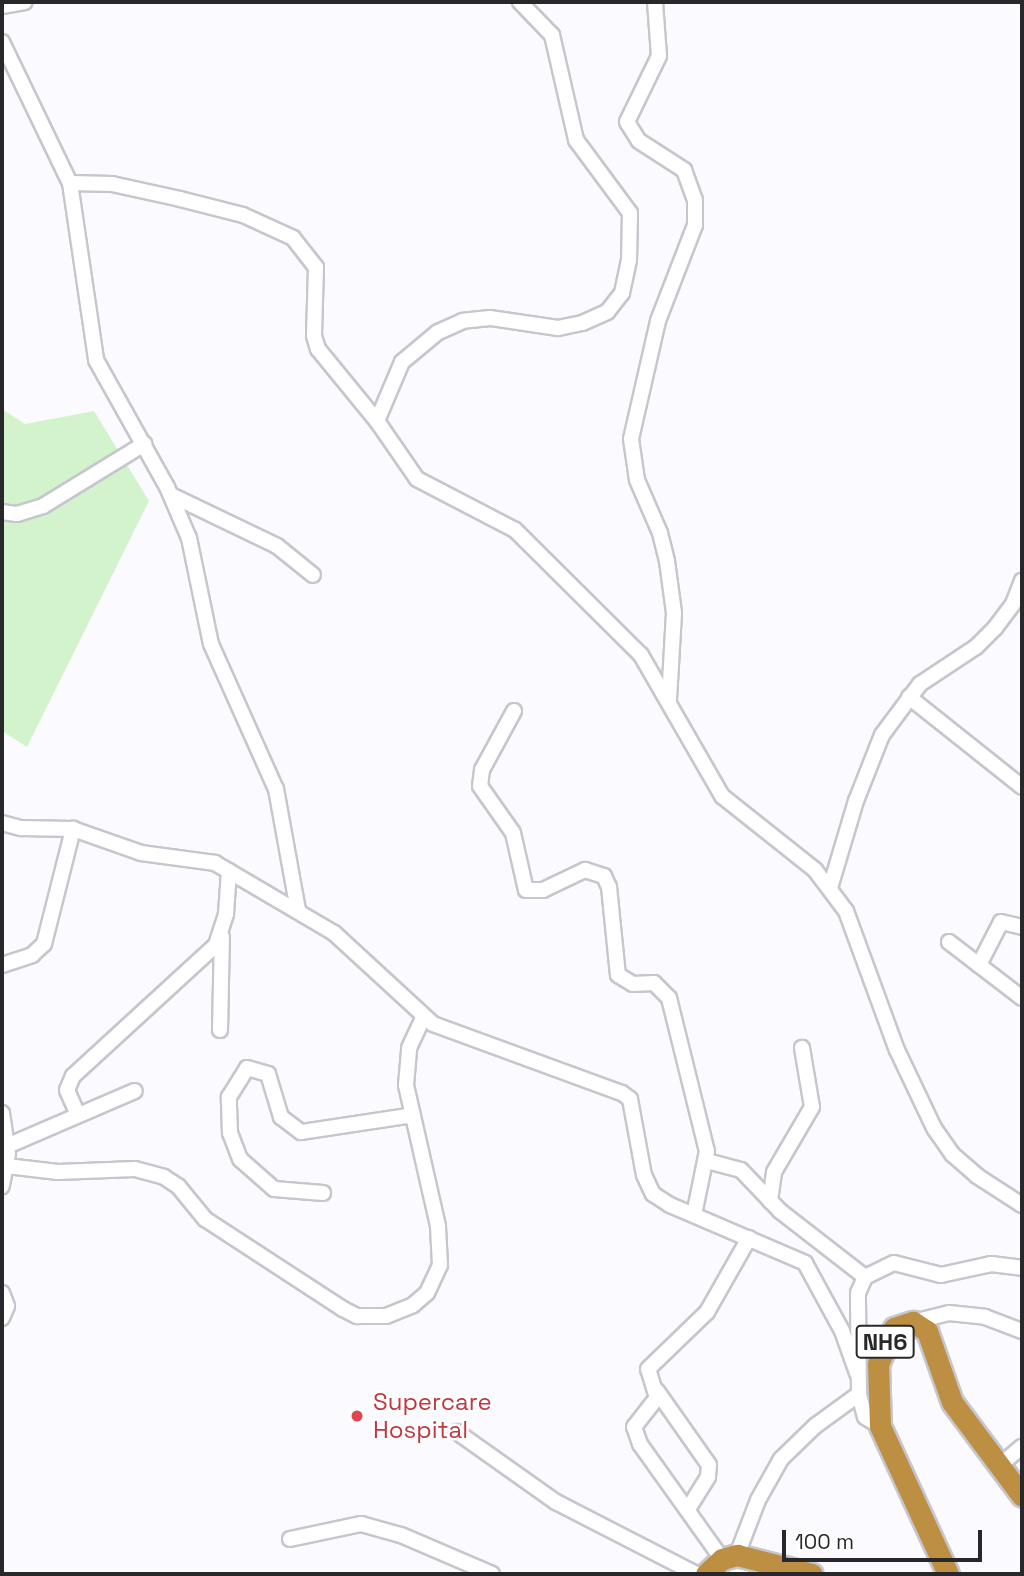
<!DOCTYPE html>
<style>
body{margin:0}
#map{position:relative;width:1024px;height:1576px;overflow:hidden;background:#fbfbff;font-family:"Space Grotesk",sans-serif}
div>[style]{position:absolute}
.green>*{inset:0;background:#d2f3cb}
.roads{filter:drop-shadow(2px 0 #c6c6ce) drop-shadow(-2px 0 #c6c6ce) drop-shadow(0 2px #c6c6ce) drop-shadow(0 -2px #c6c6ce)}
.minor>*{height:14px;margin:-7px;padding:0 7px;transform-origin:7px;border-radius:7px;background:#fff}
.highway>*{height:21px;margin:-10.5px;padding:0 10.5px;transform-origin:10.5px;border-radius:10.5px;background:#bd8f43}
.dots>*{width:19px;height:19px;translate:-50% -50%;box-sizing:border-box;border:4px solid #fff;border-radius:50%}
span{translate:-50% -50%;white-space:nowrap;text-align:center;line-height:1.15;-webkit-text-stroke:5px #fff;paint-order:stroke}
.shield-label span{padding:2px 5px;background:#fff;border:2px solid;border-radius:5px;-webkit-text-stroke-width:0}
.shield-label{font-size:23px;color:#28282b;font-weight:700}
.health-label{font-size:24px;color:#be3a42}
.left{translate:0 -50%;text-align:left}
.frame{position:absolute;inset:0;border:4px solid #28282b;pointer-events:none}
.scale{position:absolute;left:782px;top:1530px;width:200px;height:32px;box-sizing:border-box;border:4px solid #28282b;border-top:0;padding-left:9px;font-size:21px;line-height:24px;white-space:nowrap;color:#28282b;-webkit-text-stroke:5px #fff;paint-order:stroke}
</style>
<div id="map">
<div class="green">
<div style="clip-path:polygon(2px 409px,25px 424px,94px 411px,149px 501px,27px 747px,2px 731px)"></div>
</div>
<div class="roads">
<div class="minor">
<div style="left:520px;top:2px;width:46px;rotate:45.9deg"></div>
<div style="left:552px;top:35px;width:108px;rotate:77.1deg"></div>
<div style="left:576px;top:140px;width:91px;rotate:53.5deg"></div>
<div style="left:630px;top:213px;width:47px;rotate:91.2deg"></div>
<div style="left:629px;top:260px;width:34px;rotate:102deg"></div>
<div style="left:622px;top:293px;width:24px;rotate:128deg"></div>
<div style="left:607px;top:312px;width:27px;rotate:156deg"></div>
<div style="left:582px;top:323px;width:25px;rotate:168deg"></div>
<div style="left:558px;top:328px;width:69px;rotate:-171.6deg"></div>
<div style="left:490px;top:318px;width:27px;rotate:174deg"></div>
<div style="left:463px;top:321px;width:27px;rotate:156deg"></div>
<div style="left:438px;top:332px;width:47px;rotate:140.2deg"></div>
<div style="left:402px;top:362px;width:64px;rotate:113deg"></div>
<div style="left:377px;top:421px;width:70px;rotate:55.4deg"></div>
<div style="left:417px;top:479px;width:110px;rotate:27.5deg"></div>
<div style="left:515px;top:530px;width:177px;rotate:44.8deg"></div>
<div style="left:641px;top:655px;width:163px;rotate:60.1deg"></div>
<div style="left:722px;top:796px;width:119px;rotate:38.5deg"></div>
<div style="left:815px;top:870px;width:51px;rotate:52.9deg"></div>
<div style="left:846px;top:911px;width:148px;rotate:69.9deg"></div>
<div style="left:897px;top:1050px;width:86px;rotate:64.6deg"></div>
<div style="left:934px;top:1128px;width:32px;rotate:55deg"></div>
<div style="left:952px;top:1154px;width:33px;rotate:41deg"></div>
<div style="left:977px;top:1176px;width:54px;rotate:32.8deg"></div>
<div style="left:655px;top:2px;width:54px;rotate:85.8deg"></div>
<div style="left:659px;top:56px;width:73px;rotate:115.9deg"></div>
<div style="left:627px;top:122px;width:22px;rotate:58deg"></div>
<div style="left:639px;top:141px;width:54px;rotate:32.8deg"></div>
<div style="left:684px;top:170px;width:32px;rotate:70deg"></div>
<div style="left:695px;top:200px;width:25px;rotate:90deg"></div>
<div style="left:695px;top:225px;width:103px;rotate:111.1deg"></div>
<div style="left:658px;top:321px;width:121px;rotate:102.9deg"></div>
<div style="left:631px;top:439px;width:41px;rotate:81.7deg"></div>
<div style="left:637px;top:480px;width:58px;rotate:66.5deg"></div>
<div style="left:660px;top:533px;width:29px;rotate:76deg"></div>
<div style="left:667px;top:561px;width:52px;rotate:82.3deg"></div>
<div style="left:674px;top:613px;width:88px;rotate:93.3deg"></div>
<div style="left:2px;top:6px;width:23px;rotate:-10deg"></div>
<div style="left:2px;top:42px;width:157px;rotate:64.3deg"></div>
<div style="left:70px;top:183px;width:179px;rotate:81.6deg"></div>
<div style="left:96px;top:360px;width:145px;rotate:60.8deg"></div>
<div style="left:167px;top:487px;width:56px;rotate:66.7deg"></div>
<div style="left:189px;top:538px;width:108px;rotate:78.3deg"></div>
<div style="left:211px;top:644px;width:159px;rotate:65.9deg"></div>
<div style="left:276px;top:789px;width:123px;rotate:79.7deg"></div>
<div style="left:70px;top:183px;width:42px;rotate:1.4deg"></div>
<div style="left:112px;top:184px;width:70px;rotate:12.4deg"></div>
<div style="left:180px;top:199px;width:65px;rotate:14.3deg"></div>
<div style="left:243px;top:215px;width:55px;rotate:24.7deg"></div>
<div style="left:293px;top:238px;width:37px;rotate:52deg"></div>
<div style="left:316px;top:267px;width:69px;rotate:91.7deg"></div>
<div style="left:314px;top:336px;width:14px;rotate:73deg"></div>
<div style="left:318px;top:349px;width:93px;rotate:50.7deg"></div>
<div style="left:171px;top:495px;width:118px;rotate:25.7deg"></div>
<div style="left:277px;top:546px;width:46px;rotate:38.9deg"></div>
<div style="left:2px;top:512px;width:15px;rotate:8deg"></div>
<div style="left:17px;top:514px;width:27px;rotate:-17deg"></div>
<div style="left:43px;top:506px;width:119px;rotate:-31.5deg"></div>
<div style="left:909px;top:697px;width:144px;rotate:38.5deg"></div>
<div style="left:514px;top:711px;width:67px;rotate:118.5deg"></div>
<div style="left:482px;top:770px;width:16px;rotate:97deg"></div>
<div style="left:480px;top:786px;width:57px;rotate:54.9deg"></div>
<div style="left:513px;top:833px;width:58px;rotate:77.2deg"></div>
<div style="left:526px;top:890px;width:17px"></div>
<div style="left:543px;top:890px;width:47px;rotate:-25.5deg"></div>
<div style="left:585px;top:870px;width:20px;rotate:18deg"></div>
<div style="left:604px;top:876px;width:12px;rotate:66deg"></div>
<div style="left:609px;top:887px;width:88px;rotate:84.2deg"></div>
<div style="left:618px;top:975px;width:17px;rotate:31deg"></div>
<div style="left:633px;top:984px;width:21px;rotate:-3deg"></div>
<div style="left:654px;top:983px;width:21px;rotate:45deg"></div>
<div style="left:669px;top:998px;width:158px;rotate:76.1deg"></div>
<div style="left:707px;top:1151px;width:65px;rotate:101.5deg"></div>
<div style="left:2px;top:823px;width:20px;rotate:15deg"></div>
<div style="left:21px;top:828px;width:52px;rotate:1.1deg"></div>
<div style="left:73px;top:829px;width:72px;rotate:19.4deg"></div>
<div style="left:141px;top:853px;width:75px;rotate:7.7deg"></div>
<div style="left:215px;top:863px;width:138px;rotate:30.5deg"></div>
<div style="left:334px;top:933px;width:134px;rotate:42.6deg"></div>
<div style="left:433px;top:1024px;width:201px;rotate:20.1deg"></div>
<div style="left:622px;top:1093px;width:10px;rotate:37deg"></div>
<div style="left:630px;top:1099px;width:77px;rotate:79.6deg"></div>
<div style="left:644px;top:1175px;width:21px;rotate:65deg"></div>
<div style="left:653px;top:1194px;width:20px;rotate:33deg"></div>
<div style="left:670px;top:1205px;width:147px;rotate:23.2deg"></div>
<div style="left:805px;top:1263px;width:77px;rotate:61.4deg"></div>
<div style="left:842px;top:1331px;width:45px;rotate:70.3deg"></div>
<div style="left:830px;top:888px;width:91px;rotate:-73.4deg"></div>
<div style="left:856px;top:801px;width:71px;rotate:-68.5deg"></div>
<div style="left:882px;top:735px;width:64px;rotate:-53.3deg"></div>
<div style="left:920px;top:684px;width:67px;rotate:-33.5deg"></div>
<div style="left:976px;top:647px;width:27px;rotate:-45deg"></div>
<div style="left:995px;top:628px;width:30px;rotate:-53deg"></div>
<div style="left:1013px;top:604px;width:25px;rotate:-69deg"></div>
<div style="left:949px;top:942px;width:92px;rotate:37.5deg"></div>
<div style="left:2px;top:965px;width:32px;rotate:-18deg"></div>
<div style="left:32px;top:955px;width:16px;rotate:-43deg"></div>
<div style="left:44px;top:944px;width:119px;rotate:-75.8deg"></div>
<div style="left:979px;top:965px;width:48px;rotate:-62.9deg"></div>
<div style="left:1001px;top:922px;width:22px;rotate:13deg"></div>
<div style="left:220px;top:1030px;width:93px;rotate:-88.8deg"></div>
<div style="left:2px;top:1113px;width:41px;rotate:81.7deg"></div>
<div style="left:8px;top:1154px;width:33px;rotate:101deg"></div>
<div style="left:78px;top:1115px;width:27px;rotate:-114deg"></div>
<div style="left:67px;top:1090px;width:15px;rotate:-67deg"></div>
<div style="left:73px;top:1076px;width:194px;rotate:-42.5deg"></div>
<div style="left:216px;top:945px;width:33px;rotate:-72deg"></div>
<div style="left:226px;top:914px;width:43px;rotate:-86deg"></div>
<div style="left:7px;top:1146px;width:139px;rotate:-23.3deg"></div>
<div style="left:707px;top:1161px;width:35px;rotate:15deg"></div>
<div style="left:741px;top:1170px;width:57px;rotate:46.4deg"></div>
<div style="left:780px;top:1211px;width:108px;rotate:37.8deg"></div>
<div style="left:7px;top:1166px;width:51px;rotate:6.7deg"></div>
<div style="left:58px;top:1172px;width:77px;rotate:-2.2deg"></div>
<div style="left:135px;top:1169px;width:30px;rotate:15deg"></div>
<div style="left:164px;top:1177px;width:17px;rotate:33deg"></div>
<div style="left:178px;top:1186px;width:43px;rotate:50.7deg"></div>
<div style="left:205px;top:1219px;width:165px;rotate:33.1deg"></div>
<div style="left:343px;top:1309px;width:16px;rotate:27deg"></div>
<div style="left:357px;top:1316px;width:29px"></div>
<div style="left:386px;top:1316px;width:29px;rotate:-22deg"></div>
<div style="left:413px;top:1305px;width:18px;rotate:-41deg"></div>
<div style="left:427px;top:1293px;width:31px;rotate:-65deg"></div>
<div style="left:440px;top:1265px;width:39px;rotate:-93deg"></div>
<div style="left:438px;top:1226px;width:145px;rotate:-102.8deg"></div>
<div style="left:406px;top:1085px;width:37px;rotate:-85deg"></div>
<div style="left:409px;top:1048px;width:35px;rotate:-65deg"></div>
<div style="left:323px;top:1193px;width:49px;rotate:-175.3deg"></div>
<div style="left:274px;top:1189px;width:45px;rotate:-138.6deg"></div>
<div style="left:240px;top:1159px;width:28px;rotate:-111deg"></div>
<div style="left:230px;top:1133px;width:36px;rotate:-92deg"></div>
<div style="left:229px;top:1097px;width:34px;rotate:-58deg"></div>
<div style="left:247px;top:1068px;width:22px;rotate:16deg"></div>
<div style="left:268px;top:1074px;width:45px;rotate:73.2deg"></div>
<div style="left:281px;top:1117px;width:25px;rotate:37deg"></div>
<div style="left:301px;top:1132px;width:113px;rotate:-8.6deg"></div>
<div style="left:770px;top:1201px;width:29px;rotate:-82deg"></div>
<div style="left:774px;top:1172px;width:75px;rotate:-59.7deg"></div>
<div style="left:812px;top:1107px;width:60px;rotate:-99.6deg"></div>
<div style="left:2px;top:1293px;width:14px;rotate:69deg"></div>
<div style="left:7px;top:1306px;width:13px;rotate:113deg"></div>
<div style="left:913px;top:1322px;width:37px;rotate:-14deg"></div>
<div style="left:949px;top:1313px;width:36px;rotate:6deg"></div>
<div style="left:985px;top:1317px;width:40px;rotate:21deg"></div>
<div style="left:657px;top:1391px;width:90px;rotate:54.9deg"></div>
<div style="left:709px;top:1465px;width:12px;rotate:95deg"></div>
<div style="left:708px;top:1477px;width:38px;rotate:122deg"></div>
<div style="left:880px;top:1426px;width:17px;rotate:-149deg"></div>
<div style="left:865px;top:1417px;width:24px;rotate:-105deg"></div>
<div style="left:859px;top:1394px;width:101px;rotate:-90.6deg"></div>
<div style="left:858px;top:1293px;width:17px;rotate:-66deg"></div>
<div style="left:865px;top:1277px;width:32px;rotate:-26deg"></div>
<div style="left:894px;top:1263px;width:49px;rotate:14.3deg"></div>
<div style="left:941px;top:1275px;width:51px;rotate:-12.4deg"></div>
<div style="left:991px;top:1264px;width:31px;rotate:7deg"></div>
<div style="left:457px;top:1432px;width:121px;rotate:35.3deg"></div>
<div style="left:556px;top:1502px;width:157px;rotate:27.2deg"></div>
<div style="left:999px;top:1466px;width:30px;rotate:-40deg"></div>
<div style="left:290px;top:1539px;width:73px;rotate:-11.9deg"></div>
<div style="left:361px;top:1524px;width:41px;rotate:15.4deg"></div>
<div style="left:401px;top:1535px;width:99px;rotate:23.2deg"></div>
<div style="left:737px;top:1555px;width:59px;rotate:-69.1deg"></div>
<div style="left:758px;top:1500px;width:47px;rotate:-60.7deg"></div>
<div style="left:781px;top:1459px;width:47px;rotate:-44.1deg"></div>
<div style="left:815px;top:1426px;width:54px;rotate:-36deg"></div>
<div style="left:722px;top:1559px;width:141px;rotate:-125.5deg"></div>
<div style="left:640px;top:1444px;width:18px;rotate:-109deg"></div>
<div style="left:634px;top:1427px;width:37px;rotate:-52deg"></div>
<div style="left:657px;top:1398px;width:30px;rotate:-107deg"></div>
<div style="left:648px;top:1369px;width:82px;rotate:-44deg"></div>
<div style="left:707px;top:1312px;width:85px;rotate:-60.4deg"></div>
</div>
<div class="highway">
<div style="left:706px;top:1574px;width:22px;rotate:-43deg"></div>
<div style="left:722px;top:1559px;width:16px;rotate:-15deg"></div>
<div style="left:737px;top:1555px;width:77px;rotate:14.2deg"></div>
<div style="left:948px;top:1574px;width:163px;rotate:-114.7deg"></div>
<div style="left:880px;top:1426px;width:62px;rotate:-91.8deg"></div>
<div style="left:878px;top:1364px;width:39px;rotate:-66deg"></div>
<div style="left:894px;top:1328px;width:20px;rotate:-18deg"></div>
<div style="left:913px;top:1322px;width:17px;rotate:33deg"></div>
<div style="left:927px;top:1331px;width:75px;rotate:70.6deg"></div>
<div style="left:952px;top:1402px;width:117px;rotate:53.3deg"></div>
</div>
</div>
<div class="dots">
<div style="left:357px;top:1416px;background:#e0444e"></div>
</div>
<div class="shield-label">
<span style="left:885px;top:1342px">NH6</span>
</div>
<div class="health-label">
<span class="left" style="left:373px;top:1416px">Supercare<br>Hospital</span>
</div>
<div class="frame"></div>
<div class="scale">100 m</div>
</div>
